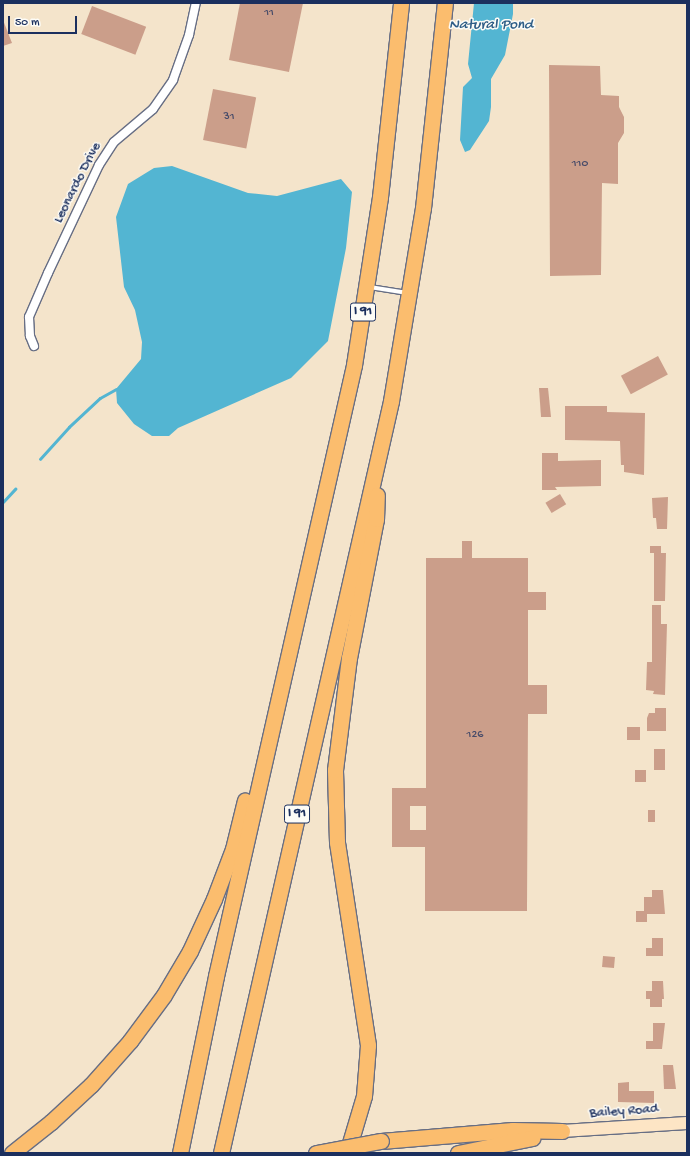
<!DOCTYPE html>
<style>
body{margin:0}
#map{position:relative;width:690px;height:1156px;overflow:hidden;background:#f4e4cb;font-family:"Gochi Hand",sans-serif}
div>[style]{position:absolute}
.water>*{inset:0;background:#53b5d2}
.stream>*{height:2.5px;margin:-1.25px;padding:0 1.25px;transform-origin:1.25px;border-radius:1.25px;background:#53b5d2}
.building>*{inset:0;background:#cb9e8a;transform-origin:0 0}
.roads{filter:drop-shadow(1px 0 #676e84) drop-shadow(-1px 0 #676e84) drop-shadow(0 1px #676e84) drop-shadow(0 -1px #676e84)}
.lane>*{height:4px;margin:-2px;padding:0 2px;transform-origin:2px;border-radius:2px;background:#fff}
.street>*{height:8px;margin:-4px;padding:0 4px;transform-origin:4px;border-radius:4px;background:#fff}
.secondary>*{height:12px;margin:-6px;padding:0 6px;transform-origin:6px;border-radius:6px;background:#fde5c5}
.highway>*{height:15px;margin:-7.5px;padding:0 7.5px;transform-origin:7.5px;border-radius:7.5px;background:#fbbd6e}
.bridges{filter:drop-shadow(1px 0 #676e84) drop-shadow(-1px 0 #676e84) drop-shadow(0 1px #676e84) drop-shadow(0 -1px #676e84)}
.highway-bridge>*{height:15px;margin:-7.5px;padding:0 7.5px;transform-origin:7.5px;border-radius:7.5px;background:#fbbd6e}
span{translate:-50% -50%;white-space:nowrap;text-align:center;line-height:1.15;-webkit-text-stroke:3px #fdfcf7;paint-order:stroke}
.number-label{font-size:12px;color:#474b69}
.number-label span{-webkit-text-stroke-width:0}
.shield-label span{padding:1px 3px;background:#fdfcf7;border:1px solid;border-radius:3px;-webkit-text-stroke-width:0}
.shield-label{font-size:13px;color:#1b2f5e;font-weight:700}
.street-label{font-size:14px;color:#1b2f5e}
.water-label{font-size:15px;color:#2f5e87;font-style:italic}
.frame{position:absolute;inset:0;border:4px solid #1b2f5e;pointer-events:none}
.scale{position:absolute;left:8px;top:16px;width:69px;height:18px;box-sizing:border-box;border:2px solid #1b2f5e;border-top:0;padding-left:5px;font-size:12px;line-height:14px;white-space:nowrap;color:#1b2f5e;-webkit-text-stroke:3px #fdfcf7;paint-order:stroke}
</style>
<div id="map">
<div class="water">
<div style="clip-path:polygon(474px 3px,513px 3px,513px 14px,505px 55px,491px 79px,491px 107px,489px 121px,470px 150px,465px 152px,460px 140px,463px 87px,472px 78px,468px 64px)"></div>
<div style="clip-path:polygon(172px 166px,248px 193px,277px 196px,341px 179px,352px 192px,346px 248px,328px 341px,291px 378px,178px 428px,169px 436px,152px 436px,134px 424px,117px 403px,116px 389px,141px 359px,142px 342px,135px 310px,124px 287px,116px 217px,128px 184px,154px 168px)"></div>
</div>
<div class="stream">
<div style="left:40px;top:459px;width:43px;rotate:-47.8deg"></div>
<div style="left:69px;top:427px;width:42px;rotate:-43.1deg"></div>
<div style="left:100px;top:398px;width:18px;rotate:-29deg"></div>
<div style="left:3px;top:502px;width:18px;rotate:-47deg"></div>
</div>
<div class="building">
<div style="clip-path:polygon(240px 3px,303px 3px,289px 72px,229px 60px)"></div>
<div style="left:92px;top:6px;width:58px;height:30px;rotate:21deg"></div>
<div style="clip-path:polygon(3px 20px,12px 43px,3px 46px)"></div>
<div style="clip-path:polygon(549px 65px,600px 66px,601px 95px,619px 96px,619px 107px,624px 117px,624px 133px,618px 143px,618px 184px,602px 183px,601px 275px,550px 276px)"></div>
<div style="left:213px;top:89px;width:44px;height:52px;rotate:11deg"></div>
<div style="left:658px;top:356px;width:21px;height:42px;rotate:62deg"></div>
<div style="clip-path:polygon(539px 388px,548px 388px,551px 417px,541px 417px)"></div>
<div style="clip-path:polygon(565px 406px,607px 406px,607px 412px,645px 413px,644px 475px,624px 472px,624px 465px,621px 465px,620px 441px,565px 440px)"></div>
<div style="clip-path:polygon(542px 453px,558px 453px,558px 461px,601px 460px,601px 486px,555px 487px,557px 490px,542px 490px)"></div>
<div style="left:560px;top:494px;width:12px;height:17px;rotate:59deg"></div>
<div style="clip-path:polygon(668px 497px,667px 529px,657px 529px,656px 518px,653px 518px,652px 498px)"></div>
<div style="clip-path:polygon(evenodd,462px 541px,472px 541px,472px 558px,528px 558px,528px 592px,546px 592px,546px 610px,528px 610px,528px 685px,547px 685px,547px 714px,528px 714px,527px 911px,425px 911px,425px 847px,392px 847px,392px 788px,426px 788px,426px 558px,462px 558px,462px 541px,410px 806px,426px 806px,426px 830px,410px 830px,410px 806px)"></div>
<div style="clip-path:polygon(650px 546px,661px 546px,661px 553px,666px 553px,665px 601px,654px 601px,654px 553px,650px 553px)"></div>
<div style="clip-path:polygon(652px 605px,661px 605px,661px 624px,667px 624px,665px 695px,653px 694px,654px 691px,646px 690px,647px 662px,652px 662px)"></div>
<div style="clip-path:polygon(655px 708px,666px 708px,666px 731px,647px 731px,647px 718px,649px 713px,655px 713px)"></div>
<div style="left:627px;top:727px;width:13px;height:13px"></div>
<div style="left:654px;top:749px;width:11px;height:21px"></div>
<div style="left:635px;top:770px;width:11px;height:12px"></div>
<div style="left:648px;top:810px;width:7px;height:12px"></div>
<div style="clip-path:polygon(652px 890px,663px 890px,665px 914px,647px 914px,647px 922px,636px 922px,636px 911px,644px 911px,644px 897px,652px 897px)"></div>
<div style="clip-path:polygon(652px 938px,663px 938px,663px 956px,646px 956px,646px 948px,652px 948px)"></div>
<div style="left:603px;top:956px;width:12px;height:11px;rotate:5deg"></div>
<div style="clip-path:polygon(652px 981px,663px 981px,664px 999px,662px 999px,662px 1007px,650px 1007px,650px 999px,646px 999px,646px 991px,652px 991px)"></div>
<div style="clip-path:polygon(653px 1023px,665px 1023px,662px 1049px,646px 1049px,646px 1041px,653px 1041px)"></div>
<div style="clip-path:polygon(663px 1065px,673px 1065px,676px 1089px,664px 1089px)"></div>
<div style="clip-path:polygon(629px 1082px,629px 1091px,654px 1091px,654px 1103px,618px 1102px,618px 1083px)"></div>
</div>
<div class="roads">
<div class="lane">
<div style="left:370px;top:287px;width:36px;rotate:9deg"></div>
</div>
<div class="street">
<div style="left:34px;top:346px;width:11px;rotate:-112deg"></div>
<div style="left:30px;top:336px;width:19px;rotate:-93deg"></div>
<div style="left:29px;top:317px;width:48px;rotate:-66.6deg"></div>
<div style="left:48px;top:273px;width:119px;rotate:-64.7deg"></div>
<div style="left:99px;top:165px;width:27px;rotate:-57deg"></div>
<div style="left:114px;top:142px;width:51px;rotate:-40.2deg"></div>
<div style="left:153px;top:109px;width:35px;rotate:-55deg"></div>
<div style="left:173px;top:80px;width:48px;rotate:-70.4deg"></div>
<div style="left:189px;top:35px;width:33px;rotate:-78deg"></div>
</div>
<div class="secondary">
<div style="left:562px;top:1131px;width:125px;rotate:-3.7deg"></div>
</div>
<div class="highway">
<div style="left:381px;top:1141px;width:132px;rotate:-4.8deg"></div>
<div style="left:513px;top:1130px;width:49px;rotate:1.2deg"></div>
<div style="left:12px;top:1153px;width:50px;rotate:-38.5deg"></div>
<div style="left:51px;top:1122px;width:54px;rotate:-42.8deg"></div>
<div style="left:91px;top:1085px;width:59px;rotate:-48.4deg"></div>
<div style="left:130px;top:1041px;width:57px;rotate:-53.5deg"></div>
<div style="left:164px;top:995px;width:51px;rotate:-59.4deg"></div>
<div style="left:190px;top:951px;width:57px;rotate:-65.2deg"></div>
<div style="left:214px;top:899px;width:53px;rotate:-69.2deg"></div>
<div style="left:233px;top:849px;width:50px;rotate:-76.2deg"></div>
<div style="left:180px;top:1153px;width:181px;rotate:-78.5deg"></div>
<div style="left:216px;top:976px;width:626px;rotate:-77.27deg"></div>
<div style="left:354px;top:365px;width:170px;rotate:-81.2deg"></div>
<div style="left:380px;top:197px;width:195px;rotate:-83.8deg"></div>
<div style="left:221px;top:1153px;width:771px;rotate:-77.26deg"></div>
<div style="left:391px;top:401px;width:196px;rotate:-80.6deg"></div>
<div style="left:423px;top:208px;width:206px;rotate:-83.9deg"></div>
<div style="left:347px;top:1153px;width:59px;rotate:-73.4deg"></div>
<div style="left:364px;top:1096px;width:51px;rotate:-85.5deg"></div>
<div style="left:368px;top:1045px;width:205px;rotate:-98.7deg"></div>
<div style="left:337px;top:842px;width:72px;rotate:-91.6deg"></div>
<div style="left:335px;top:770px;width:113px;rotate:-82.9deg"></div>
<div style="left:349px;top:658px;width:142px;rotate:-79deg"></div>
<div style="left:376px;top:519px;width:24px;rotate:-88deg"></div>
<div style="left:458px;top:1153px;width:76px;rotate:-11.5deg"></div>
</div>
</div>
<div class="bridges">
<div class="highway-bridge">
<div style="left:316px;top:1153px;width:66px;rotate:-10.5deg"></div>
</div>
</div>
<div class="number-label">
<span style="left:269px;top:14px">11</span>
<span style="left:229px;top:118px">31</span>
<span style="left:580px;top:165px">110</span>
<span style="left:475px;top:736px">126</span>
</div>
<div class="shield-label">
<span style="left:363px;top:312px">I 91</span>
<span style="left:297px;top:814px">I 91</span>
</div>
<div class="street-label">
<span style="left:78px;top:183px;rotate:-63deg">Leonardo Drive</span>
<span style="left:624px;top:1112px;rotate:-4deg">Bailey Road</span>
</div>
<div class="water-label">
<span style="left:491px;top:26px">Natural Pond</span>
</div>
<div class="frame"></div>
<div class="scale">50 m</div>
</div>
